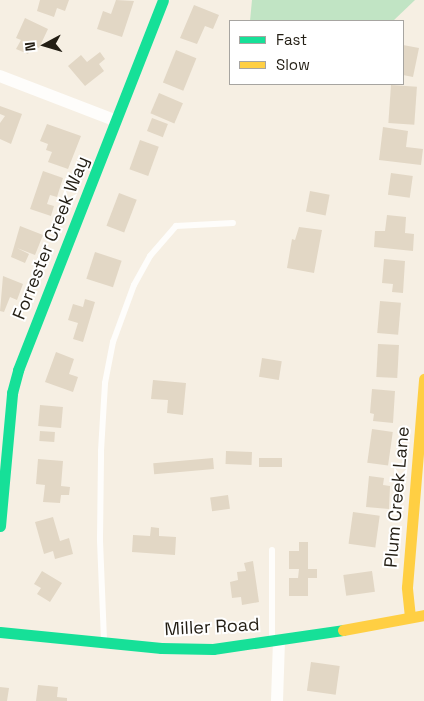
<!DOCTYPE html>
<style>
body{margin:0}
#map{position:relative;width:424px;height:701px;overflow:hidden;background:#f6efe3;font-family:"Space Grotesk",sans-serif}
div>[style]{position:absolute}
.green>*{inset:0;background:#c1e4c4}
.building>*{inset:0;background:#e2d7c5;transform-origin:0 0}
.lane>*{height:6px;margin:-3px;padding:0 3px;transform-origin:3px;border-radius:3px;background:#fefdfb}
.street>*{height:12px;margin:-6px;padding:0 6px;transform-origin:6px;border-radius:6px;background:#fefdfb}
.fast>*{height:11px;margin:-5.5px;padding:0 5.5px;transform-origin:5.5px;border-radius:5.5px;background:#16e098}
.slow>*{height:11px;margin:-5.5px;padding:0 5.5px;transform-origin:5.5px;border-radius:5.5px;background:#ffcf43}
span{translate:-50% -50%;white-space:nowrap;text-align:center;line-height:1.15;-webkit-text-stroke:4px #fff;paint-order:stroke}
.street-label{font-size:18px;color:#231e14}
.legend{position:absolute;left:229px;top:20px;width:175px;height:65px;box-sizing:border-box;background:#fff;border:1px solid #a7a5a1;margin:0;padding:6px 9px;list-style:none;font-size:15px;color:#231e14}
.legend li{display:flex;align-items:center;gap:10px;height:25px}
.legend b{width:25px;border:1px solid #a7a5a1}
.north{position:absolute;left:20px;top:20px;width:50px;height:50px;-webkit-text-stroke:4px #fff;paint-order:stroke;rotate:264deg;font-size:14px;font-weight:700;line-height:20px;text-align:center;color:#231e14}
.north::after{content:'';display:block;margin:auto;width:18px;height:22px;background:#231e14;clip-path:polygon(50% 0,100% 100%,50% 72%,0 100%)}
</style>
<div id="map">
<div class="green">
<div style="clip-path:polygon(252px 0,415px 0,393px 21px,250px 21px)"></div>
</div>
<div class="building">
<div style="clip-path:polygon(40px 0,69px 0,65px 11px,57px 8px,54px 17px,37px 11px)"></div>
<div style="clip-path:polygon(116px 0,134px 1px,122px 37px,97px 29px,103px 11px,111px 14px)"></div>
<div style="clip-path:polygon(194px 5px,219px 15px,213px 29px,205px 26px,197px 44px,180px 38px)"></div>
<div style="clip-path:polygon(25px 18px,48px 29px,39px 48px,32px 45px,28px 54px,16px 49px,21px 40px,16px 38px)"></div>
<div style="clip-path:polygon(403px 45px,419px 48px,413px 77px,403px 75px)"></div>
<div style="left:176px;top:50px;width:22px;height:35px;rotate:22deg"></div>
<div style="clip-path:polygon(100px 52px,105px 59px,99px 64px,104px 71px,85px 86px,68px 66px,81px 55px,87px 62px)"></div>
<div style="left:391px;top:85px;width:26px;height:38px;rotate:4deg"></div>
<div style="left:159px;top:93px;width:26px;height:22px;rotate:23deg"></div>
<div style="clip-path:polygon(0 106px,22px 114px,11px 144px,0 139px,0 123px,5px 116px,0 114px)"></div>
<div style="left:152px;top:118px;width:17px;height:14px;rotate:21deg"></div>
<div style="clip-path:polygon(47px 124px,81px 136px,68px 169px,48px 162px,52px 152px,46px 150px,48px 144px,40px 141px)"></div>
<div style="clip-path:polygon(383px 127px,408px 131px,406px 147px,423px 149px,421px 165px,379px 160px)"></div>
<div style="left:140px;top:140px;width:20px;height:31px;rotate:20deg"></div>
<div style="clip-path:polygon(43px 171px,63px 178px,57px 197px,50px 195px,47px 204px,54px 206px,51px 216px,30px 209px)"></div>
<div style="left:391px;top:173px;width:22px;height:22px;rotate:8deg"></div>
<div style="left:310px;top:191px;width:20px;height:21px;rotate:11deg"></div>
<div style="left:119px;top:193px;width:19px;height:35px;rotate:21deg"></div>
<div style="clip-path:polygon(387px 215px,406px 217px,405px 233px,414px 234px,413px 251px,374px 247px,375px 231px,385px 231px)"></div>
<div style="clip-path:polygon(20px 226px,43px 235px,35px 255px,17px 248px,29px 254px,25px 263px,11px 257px)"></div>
<div style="clip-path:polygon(299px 227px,322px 230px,314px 273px,287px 268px,292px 239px,295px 240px)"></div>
<div style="left:95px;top:252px;width:28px;height:28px;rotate:18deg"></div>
<div style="clip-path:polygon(384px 259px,405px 261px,403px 293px,392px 292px,393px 284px,382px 283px)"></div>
<div style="clip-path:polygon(3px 276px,23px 284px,17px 300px,10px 297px,4px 312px,0 311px)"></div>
<div style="clip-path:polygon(85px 299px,95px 302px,83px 342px,73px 339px,78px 323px,68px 320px,73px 304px,83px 307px)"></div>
<div style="left:380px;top:301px;width:21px;height:32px;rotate:5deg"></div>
<div style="left:378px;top:344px;width:21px;height:33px;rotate:3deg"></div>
<div style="clip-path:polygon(56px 352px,74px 359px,69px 374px,78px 377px,73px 392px,45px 382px)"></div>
<div style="left:262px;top:358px;width:20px;height:19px;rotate:9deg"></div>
<div style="clip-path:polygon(153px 380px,186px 383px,183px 415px,167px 413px,168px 400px,151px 399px)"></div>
<div style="clip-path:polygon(372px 389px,395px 391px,393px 423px,373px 421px,374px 414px,370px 413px)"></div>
<div style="left:40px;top:405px;width:23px;height:21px;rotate:5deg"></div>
<div style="left:372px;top:429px;width:21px;height:34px;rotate:8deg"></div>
<div style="left:40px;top:431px;width:15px;height:10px;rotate:4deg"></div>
<div style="left:226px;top:451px;width:26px;height:13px;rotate:2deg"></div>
<div style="left:213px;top:458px;width:11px;height:60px;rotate:85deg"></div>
<div style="left:282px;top:458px;width:9px;height:23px;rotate:90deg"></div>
<div style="clip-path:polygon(38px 459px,63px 461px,61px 486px,70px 487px,69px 495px,61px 495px,60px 503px,43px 502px,45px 485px,36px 484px)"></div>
<div style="clip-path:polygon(369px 476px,384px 478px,383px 485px,390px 486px,389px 509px,366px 507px)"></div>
<div style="left:228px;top:495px;width:14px;height:18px;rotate:82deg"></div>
<div style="left:353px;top:512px;width:27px;height:32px;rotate:8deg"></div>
<div style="clip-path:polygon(53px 517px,60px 541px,69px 538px,73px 554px,55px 559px,53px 551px,44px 554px,35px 522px)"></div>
<div style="clip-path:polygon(151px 527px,159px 528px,159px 536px,176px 537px,175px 555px,132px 552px,133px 535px,150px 536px)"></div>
<div style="clip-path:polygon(299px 542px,308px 542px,308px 569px,317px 569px,317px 578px,308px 578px,308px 596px,289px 596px,289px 578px,298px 578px,299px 569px,289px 569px,289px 551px,299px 551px)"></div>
<div style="clip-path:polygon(253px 561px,259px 602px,242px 605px,241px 597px,232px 598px,230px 582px,238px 580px,237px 572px,246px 571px,244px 563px)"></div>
<div style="clip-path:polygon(42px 571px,62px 583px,50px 602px,37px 594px,41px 588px,34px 584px)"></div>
<div style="left:372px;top:571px;width:21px;height:29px;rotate:82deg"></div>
<div style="left:311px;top:662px;width:29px;height:29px;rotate:8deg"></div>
<div style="clip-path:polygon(38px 685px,58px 687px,57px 697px,67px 698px,67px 701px,36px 701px)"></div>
<div style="clip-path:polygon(0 687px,9px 688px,7px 701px,0 701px)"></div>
</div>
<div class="lane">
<div style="left:272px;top:639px;width:89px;rotate:-90deg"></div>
<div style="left:104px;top:640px;width:101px;rotate:-92.3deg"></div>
<div style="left:100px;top:539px;width:88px;rotate:-89.3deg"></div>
<div style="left:101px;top:451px;width:68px;rotate:-86.6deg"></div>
<div style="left:105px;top:383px;width:42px;rotate:-79deg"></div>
<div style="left:113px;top:342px;width:61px;rotate:-69.8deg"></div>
<div style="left:134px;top:285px;width:33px;rotate:-61deg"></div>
<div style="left:150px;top:256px;width:40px;rotate:-49deg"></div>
<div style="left:176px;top:226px;width:57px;rotate:-3deg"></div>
</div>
<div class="street">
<div style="left:0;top:76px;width:122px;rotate:21.1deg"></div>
<div style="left:277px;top:701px;width:60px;rotate:-88.1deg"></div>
</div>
<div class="fast">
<div style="left:0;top:526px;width:134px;rotate:-84.8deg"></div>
<div style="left:12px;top:393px;width:24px;rotate:-75deg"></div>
<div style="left:18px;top:370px;width:397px;rotate:-68.6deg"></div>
<div style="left:0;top:632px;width:162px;rotate:5.7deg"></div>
<div style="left:161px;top:648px;width:52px;rotate:1.1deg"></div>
<div style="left:213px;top:649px;width:131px;rotate:-8.3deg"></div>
</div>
<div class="slow">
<div style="left:410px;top:617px;width:30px;rotate:-96deg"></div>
<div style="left:407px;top:587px;width:209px;rotate:-85.3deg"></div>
<div style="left:343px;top:630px;width:82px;rotate:-10.5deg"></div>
</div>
<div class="street-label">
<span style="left:51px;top:238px;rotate:-68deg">Forrester Creek Way</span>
<span style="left:397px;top:497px;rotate:-85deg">Plum Creek Lane</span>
<span style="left:212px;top:627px;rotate:-3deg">Miller Road</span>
</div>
<ul class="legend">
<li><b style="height:6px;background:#16e098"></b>Fast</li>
<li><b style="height:6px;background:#ffcf43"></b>Slow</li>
</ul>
<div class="north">N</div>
</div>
